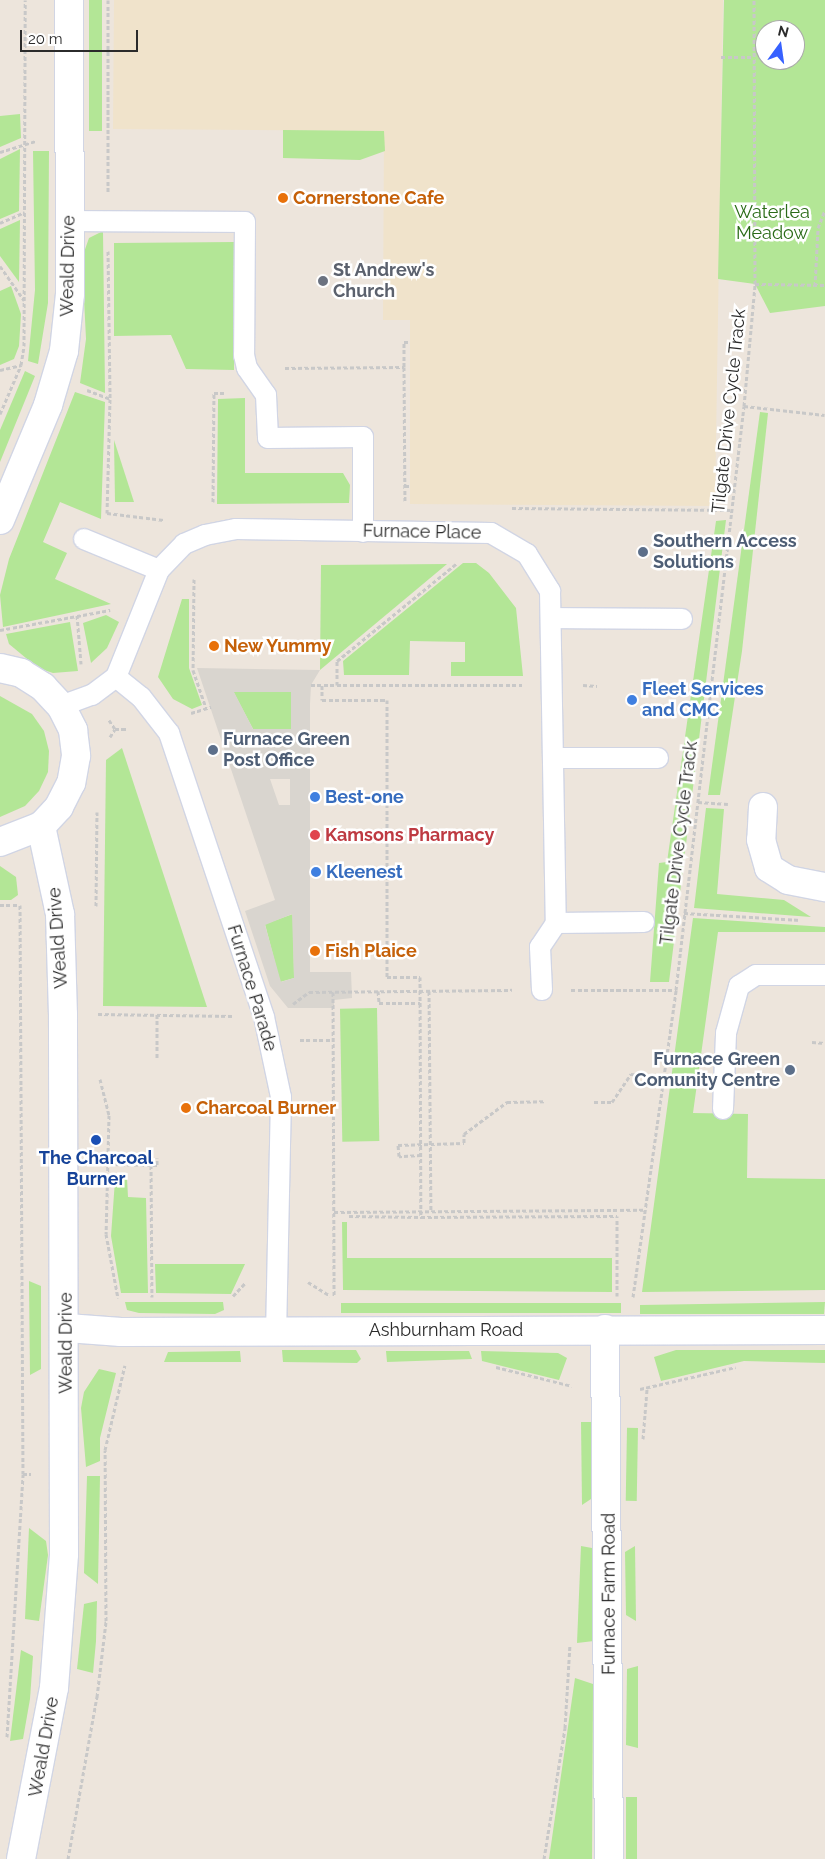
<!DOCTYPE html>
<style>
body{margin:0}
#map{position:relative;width:825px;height:1859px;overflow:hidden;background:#ede5dc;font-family:Raleway,sans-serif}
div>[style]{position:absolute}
.education>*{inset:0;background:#f0e3cb}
.green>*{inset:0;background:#b3e696;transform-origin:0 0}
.plaza>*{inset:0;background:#d9d5cf}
.path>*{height:3px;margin-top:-1.5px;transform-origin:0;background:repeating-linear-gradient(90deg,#c8c8c8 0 4px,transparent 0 6.5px)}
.roads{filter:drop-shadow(1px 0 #d1d5e4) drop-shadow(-1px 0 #d1d5e4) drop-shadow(0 1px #d1d5e4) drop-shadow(0 -1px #d1d5e4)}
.service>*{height:20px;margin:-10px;padding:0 10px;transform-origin:10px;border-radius:10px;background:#fff}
.minor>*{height:28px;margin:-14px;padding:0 14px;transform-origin:14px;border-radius:14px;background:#fff}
.tertiary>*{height:28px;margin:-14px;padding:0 14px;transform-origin:14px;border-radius:14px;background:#fff}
.path-bridge>*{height:3px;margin-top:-1.5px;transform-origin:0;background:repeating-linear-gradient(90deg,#c8c8c8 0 4px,transparent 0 6.5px)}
.dots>*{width:14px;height:14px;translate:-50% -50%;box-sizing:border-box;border:2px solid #fff;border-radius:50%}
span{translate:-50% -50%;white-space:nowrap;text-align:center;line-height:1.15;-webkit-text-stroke:5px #fff;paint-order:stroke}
.food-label{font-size:18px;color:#c56008;font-weight:700}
.left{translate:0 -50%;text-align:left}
.park-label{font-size:18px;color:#2a6b17}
.street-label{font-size:18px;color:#2b2b2b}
.worship-label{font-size:18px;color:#5b616d;font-weight:700}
.service-label{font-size:18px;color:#4e5e75;font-weight:700}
.right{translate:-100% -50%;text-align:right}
.shop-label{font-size:18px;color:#366cbe;font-weight:700}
.health-label{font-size:18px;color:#be3a42;font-weight:700}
.transit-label{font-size:18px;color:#164399;font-weight:700}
.north{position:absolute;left:755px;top:20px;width:50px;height:50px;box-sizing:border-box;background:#fff;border:1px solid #aaa;border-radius:50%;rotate:14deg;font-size:14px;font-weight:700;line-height:20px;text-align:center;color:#2b2b2b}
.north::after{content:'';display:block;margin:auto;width:18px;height:22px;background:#3761ff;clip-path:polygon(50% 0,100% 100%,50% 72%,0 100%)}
.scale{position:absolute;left:20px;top:30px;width:118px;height:22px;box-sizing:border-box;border:2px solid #2b2b2b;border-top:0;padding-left:6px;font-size:15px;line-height:18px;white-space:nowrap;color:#2b2b2b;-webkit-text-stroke:4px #fff;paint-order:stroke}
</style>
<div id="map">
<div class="education">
<div style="clip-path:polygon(114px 0,723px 0,715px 506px,410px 504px,410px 320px,383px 320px,384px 131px,113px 129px)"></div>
</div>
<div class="green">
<div style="left:89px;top:0;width:13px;height:131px"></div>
<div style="clip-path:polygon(evenodd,724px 0,825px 0,825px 306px,770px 313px,755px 284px,718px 279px,724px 0,765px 30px,795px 30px,795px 60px,765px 60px,765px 30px)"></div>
<div style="clip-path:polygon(20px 114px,21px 138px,0 147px,0 116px)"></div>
<div style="clip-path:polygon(283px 130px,384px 131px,385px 151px,360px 160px,283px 158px)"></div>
<div style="clip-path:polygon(20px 149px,19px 211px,0 219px,0 159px)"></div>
<div style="clip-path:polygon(33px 151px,49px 151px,48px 303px,38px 364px,28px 361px,35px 290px)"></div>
<div style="clip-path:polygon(20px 220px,19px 282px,0 256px,0 229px)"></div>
<div style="clip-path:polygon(103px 231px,105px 393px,80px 383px,86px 339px,82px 258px,89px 238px)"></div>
<div style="clip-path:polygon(235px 242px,234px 370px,186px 369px,171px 335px,114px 336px,114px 243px)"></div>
<div style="clip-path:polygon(11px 286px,21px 314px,19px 346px,14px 359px,0 365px,0 291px)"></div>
<div style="clip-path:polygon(25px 371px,35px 376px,0 462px,0 430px)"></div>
<div style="clip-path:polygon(75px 392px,105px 402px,101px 519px,60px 502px,43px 542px,67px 553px,55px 579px,111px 604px,3px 627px,0 595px,9px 559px)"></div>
<div style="clip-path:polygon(245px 398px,245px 473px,343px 473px,350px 485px,349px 503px,217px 504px,218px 399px)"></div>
<div style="clip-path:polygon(760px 412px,768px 413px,742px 651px,720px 795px,708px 795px)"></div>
<div style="clip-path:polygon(114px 440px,134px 502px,115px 502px)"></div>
<div style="clip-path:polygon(726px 520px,669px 982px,650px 982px,659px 863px,667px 862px,716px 521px)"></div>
<div style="clip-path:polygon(463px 563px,476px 563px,489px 573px,516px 608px,523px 676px,451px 676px,451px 662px,465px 662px,465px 642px,410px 641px,409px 675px,344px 675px,343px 661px)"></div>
<div style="clip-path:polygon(447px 564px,320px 670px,321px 565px)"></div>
<div style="clip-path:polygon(182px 599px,189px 599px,189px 668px,202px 705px,192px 709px,173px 699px,158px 677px)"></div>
<div style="clip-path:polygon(106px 615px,119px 622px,107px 648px,91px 663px,83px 623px)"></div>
<div style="clip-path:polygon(70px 622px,78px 671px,53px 673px,38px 668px,9px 644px,6px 634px)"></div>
<div style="clip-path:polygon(233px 691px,291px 692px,291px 729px,253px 729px)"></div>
<div style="clip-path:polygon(0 696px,32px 714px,44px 731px,49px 751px,48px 772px,39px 791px,25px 806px,0 817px)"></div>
<div style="clip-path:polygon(122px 748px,207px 1007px,103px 1006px,106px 760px)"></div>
<div style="clip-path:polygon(706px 808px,724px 809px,717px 894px,784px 900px,811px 917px,694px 908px)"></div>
<div style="clip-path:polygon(0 866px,16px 877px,18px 895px,11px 900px,0 900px)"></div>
<div style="clip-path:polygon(293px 914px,294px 978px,280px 982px,265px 924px)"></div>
<div style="clip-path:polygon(693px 918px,825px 927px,825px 932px,718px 932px,693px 1113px,748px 1114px,747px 1178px,825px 1179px,825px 1290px,642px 1292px)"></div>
<div style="left:377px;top:1008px;width:133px;height:37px;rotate:89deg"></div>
<div style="clip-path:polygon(127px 1178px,128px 1197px,146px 1198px,148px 1293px,121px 1293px,111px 1236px,115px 1180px)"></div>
<div style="clip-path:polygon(342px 1222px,347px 1222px,347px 1258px,612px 1258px,612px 1292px,343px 1290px)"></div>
<div style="clip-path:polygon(155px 1264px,245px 1264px,231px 1294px,156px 1293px)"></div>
<div style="clip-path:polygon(29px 1281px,41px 1286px,41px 1369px,30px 1375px)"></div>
<div style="clip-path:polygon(125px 1302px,223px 1302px,224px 1310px,215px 1314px,139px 1313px,127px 1310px)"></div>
<div style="clip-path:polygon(825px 1302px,824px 1314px,640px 1314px,640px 1305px)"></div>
<div style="left:341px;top:1303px;width:280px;height:10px"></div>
<div style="clip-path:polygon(282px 1350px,356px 1350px,361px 1359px,357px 1363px,283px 1362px)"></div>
<div style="clip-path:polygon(676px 1350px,825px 1350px,825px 1363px,744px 1361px,661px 1381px,654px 1357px)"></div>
<div style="clip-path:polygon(240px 1351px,241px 1362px,164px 1362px,168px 1352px)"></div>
<div style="clip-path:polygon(386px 1351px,469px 1351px,472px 1359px,387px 1362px)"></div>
<div style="clip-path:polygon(481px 1351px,558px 1353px,567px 1358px,559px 1380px,482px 1361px)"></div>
<div style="clip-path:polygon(99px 1369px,116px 1373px,100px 1438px,100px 1461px,86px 1467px,81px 1408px,84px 1392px)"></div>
<div style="clip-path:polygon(581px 1422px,592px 1422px,591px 1499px,582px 1505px)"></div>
<div style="left:638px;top:1428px;width:73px;height:11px;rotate:91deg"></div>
<div style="clip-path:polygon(87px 1476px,100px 1476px,98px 1584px,84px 1573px)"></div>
<div style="clip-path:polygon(29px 1528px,46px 1541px,48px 1555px,39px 1621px,25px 1619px)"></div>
<div style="clip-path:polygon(581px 1546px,592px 1548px,594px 1641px,577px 1643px)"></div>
<div style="clip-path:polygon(635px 1546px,636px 1621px,626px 1615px,625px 1552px)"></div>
<div style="clip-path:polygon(97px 1601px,96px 1641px,93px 1673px,77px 1669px,84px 1604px)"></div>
<div style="clip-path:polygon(21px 1650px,33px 1656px,30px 1699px,23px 1739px,10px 1741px)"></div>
<div style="clip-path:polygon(638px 1666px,638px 1748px,626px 1745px,627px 1669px)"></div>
<div style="clip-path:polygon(575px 1678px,593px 1684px,592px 1859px,549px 1859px)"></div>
<div style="left:637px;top:1797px;width:62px;height:11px;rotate:90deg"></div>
</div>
<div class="plaza">
<div style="clip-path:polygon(evenodd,197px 668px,320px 670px,311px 685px,310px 704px,310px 972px,351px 972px,352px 998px,334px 1000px,334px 1008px,288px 1008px,270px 986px,245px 911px,275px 900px,197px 668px,234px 692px,291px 692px,291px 729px,253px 729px,234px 692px,197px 668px,270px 779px,290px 779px,290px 805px,279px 805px,270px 779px,197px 668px,292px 914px,294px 978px,281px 982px,265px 925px,292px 914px)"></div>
</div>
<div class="path">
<div style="left:721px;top:57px;width:32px"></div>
<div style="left:0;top:152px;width:37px;rotate:-17deg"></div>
<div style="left:108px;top:192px;width:192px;rotate:-90deg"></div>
<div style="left:0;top:223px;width:27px;rotate:-24deg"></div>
<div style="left:108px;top:251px;width:148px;rotate:89.2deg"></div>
<div style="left:0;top:266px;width:42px;rotate:54.8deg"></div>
<div style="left:755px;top:284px;width:70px;rotate:0.8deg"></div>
<div style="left:815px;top:286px;width:58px;rotate:-87deg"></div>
<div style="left:818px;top:228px;width:19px;rotate:-69deg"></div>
<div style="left:404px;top:367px;width:25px;rotate:-90deg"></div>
<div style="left:404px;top:342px;width:5px"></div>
<div style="left:285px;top:368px;width:119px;rotate:-0.5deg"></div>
<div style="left:404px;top:367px;width:134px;rotate:89.6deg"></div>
<div style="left:0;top:370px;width:22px;rotate:-13deg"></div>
<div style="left:87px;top:390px;width:25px;rotate:21deg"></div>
<div style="left:110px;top:399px;width:114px;rotate:91.5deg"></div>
<div style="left:107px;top:513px;width:57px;rotate:7deg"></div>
<div style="left:744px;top:406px;width:81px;rotate:6.3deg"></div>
<div style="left:0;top:414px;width:53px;rotate:-66.8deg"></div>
<div style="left:21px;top:365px;width:19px;rotate:-81deg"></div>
<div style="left:24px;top:346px;width:346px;rotate:-89.8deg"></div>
<div style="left:405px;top:486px;width:5px"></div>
<div style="left:213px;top:502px;width:109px;rotate:-89.5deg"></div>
<div style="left:214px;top:393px;width:13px"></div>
<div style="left:512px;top:508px;width:221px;rotate:0.5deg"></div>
<div style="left:194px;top:579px;width:91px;rotate:90.6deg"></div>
<div style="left:193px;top:670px;width:40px;rotate:71.1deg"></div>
<div style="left:77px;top:615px;width:49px;rotate:85.3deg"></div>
<div style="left:0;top:630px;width:112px;rotate:-10.3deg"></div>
<div style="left:311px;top:685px;width:211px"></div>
<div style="left:322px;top:685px;width:15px;rotate:90deg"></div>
<div style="left:322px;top:700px;width:65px"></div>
<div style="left:387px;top:700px;width:277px;rotate:90deg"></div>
<div style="left:337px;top:685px;width:24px;rotate:-90deg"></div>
<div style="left:337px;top:661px;width:154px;rotate:-39.2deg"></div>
<div style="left:583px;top:685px;width:14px;rotate:4deg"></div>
<div style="left:191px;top:713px;width:21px;rotate:-17deg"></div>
<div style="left:109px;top:720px;width:11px;rotate:56deg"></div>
<div style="left:115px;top:729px;width:11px"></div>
<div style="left:110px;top:737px;width:9px;rotate:-58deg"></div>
<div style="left:698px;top:802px;width:30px;rotate:4deg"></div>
<div style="left:0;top:905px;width:19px"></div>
<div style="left:20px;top:905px;width:569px;rotate:89.7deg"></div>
<div style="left:96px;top:906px;width:94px;rotate:-89.4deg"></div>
<div style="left:684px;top:913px;width:117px;rotate:3.4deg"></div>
<div style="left:571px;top:990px;width:105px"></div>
<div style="left:378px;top:991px;width:12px;rotate:85deg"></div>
<div style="left:379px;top:1003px;width:41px"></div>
<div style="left:429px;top:991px;width:220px;rotate:89.5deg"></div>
<div style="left:333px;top:992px;width:305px;rotate:89.8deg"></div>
<div style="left:293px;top:1004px;width:20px;rotate:-37deg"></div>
<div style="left:309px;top:992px;width:203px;rotate:-0.6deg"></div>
<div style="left:98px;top:1014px;width:134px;rotate:0.9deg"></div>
<div style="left:157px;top:1014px;width:44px;rotate:90deg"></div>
<div style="left:300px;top:1040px;width:34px"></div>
<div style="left:812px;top:1042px;width:13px;rotate:4deg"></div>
<div style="left:100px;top:1079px;width:37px;rotate:76deg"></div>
<div style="left:109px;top:1115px;width:119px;rotate:91.4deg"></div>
<div style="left:106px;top:1234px;width:65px;rotate:79.4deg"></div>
<div style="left:594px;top:1102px;width:18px"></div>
<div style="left:612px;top:1102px;width:34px;rotate:-56deg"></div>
<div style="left:631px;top:1074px;width:33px;rotate:5deg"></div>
<div style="left:421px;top:1155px;width:22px;rotate:177deg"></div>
<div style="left:399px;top:1156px;width:11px;rotate:-95deg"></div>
<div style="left:398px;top:1145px;width:66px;rotate:-1.7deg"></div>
<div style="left:464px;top:1143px;width:9px;rotate:-90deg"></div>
<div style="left:464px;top:1134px;width:54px;rotate:-36.7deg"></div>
<div style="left:507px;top:1102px;width:39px;rotate:-1deg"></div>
<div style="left:108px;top:1164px;width:49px;rotate:1.2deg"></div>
<div style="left:157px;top:1165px;width:7px;rotate:-90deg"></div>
<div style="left:151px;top:1165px;width:132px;rotate:89.6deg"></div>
<div style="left:334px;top:1212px;width:311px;rotate:-0.4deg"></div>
<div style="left:349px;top:1216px;width:72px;rotate:0.8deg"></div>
<div style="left:308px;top:1282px;width:26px;rotate:32deg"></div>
<div style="left:233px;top:1296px;width:19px;rotate:-47deg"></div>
<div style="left:617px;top:1296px;width:80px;rotate:-90deg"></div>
<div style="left:633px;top:1297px;width:310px;rotate:-82deg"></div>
<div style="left:676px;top:990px;width:588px;rotate:-83.36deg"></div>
<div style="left:744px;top:406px;width:122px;rotate:-84.8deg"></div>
<div style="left:755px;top:284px;width:284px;rotate:-90.2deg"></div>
<div style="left:496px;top:1367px;width:78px;rotate:14deg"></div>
<div style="left:640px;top:1389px;width:98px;rotate:-12.9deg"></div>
<div style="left:643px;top:1439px;width:50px;rotate:-85.4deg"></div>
<div style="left:7px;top:1737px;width:263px;rotate:-86.5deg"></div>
<div style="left:23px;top:1474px;width:8px"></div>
<div style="left:68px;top:1859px;width:165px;rotate:-79.9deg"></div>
<div style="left:97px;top:1697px;width:77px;rotate:-83.2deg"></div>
<div style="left:106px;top:1621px;width:171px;rotate:-90.3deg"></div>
<div style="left:105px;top:1450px;width:87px;rotate:-76.8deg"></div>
<div style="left:544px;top:1859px;width:133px;rotate:-80.9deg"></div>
<div style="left:565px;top:1728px;width:84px;rotate:-86.6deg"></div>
</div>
<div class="roads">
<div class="service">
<div style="left:69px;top:221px;width:176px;rotate:0.3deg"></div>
<div style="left:245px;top:222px;width:133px;rotate:90.4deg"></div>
<div style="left:244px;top:355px;width:13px;rotate:77deg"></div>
<div style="left:247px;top:368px;width:33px;rotate:55deg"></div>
<div style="left:266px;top:395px;width:43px;rotate:87.3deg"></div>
<div style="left:268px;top:438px;width:95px;rotate:-0.6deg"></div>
<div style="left:363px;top:437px;width:95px;rotate:90deg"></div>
<div style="left:84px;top:539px;width:81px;rotate:22.5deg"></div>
<div style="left:552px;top:618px;width:130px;rotate:0.4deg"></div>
<div style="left:116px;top:677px;width:32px;rotate:39deg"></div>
<div style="left:141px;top:697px;width:46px;rotate:52.1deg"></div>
<div style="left:169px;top:733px;width:299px;rotate:71.5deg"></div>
<div style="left:264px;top:1017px;width:82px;rotate:78deg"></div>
<div style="left:281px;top:1097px;width:232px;rotate:91.2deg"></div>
<div style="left:61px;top:706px;width:33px;rotate:-20deg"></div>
<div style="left:92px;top:695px;width:30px;rotate:-37deg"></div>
<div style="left:116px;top:677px;width:115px;rotate:-68.1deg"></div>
<div style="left:159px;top:570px;width:36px;rotate:-46deg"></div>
<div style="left:184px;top:544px;width:23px;rotate:-23deg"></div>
<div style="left:205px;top:535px;width:32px;rotate:-11deg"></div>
<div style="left:236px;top:529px;width:255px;rotate:0.9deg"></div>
<div style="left:491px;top:533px;width:42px;rotate:30.3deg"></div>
<div style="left:527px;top:554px;width:44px;rotate:58.1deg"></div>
<div style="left:550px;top:591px;width:332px;rotate:89deg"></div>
<div style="left:556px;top:923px;width:88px;rotate:-0.7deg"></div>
<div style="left:553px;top:758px;width:105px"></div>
<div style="left:542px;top:990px;width:43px;rotate:-92.7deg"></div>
<div style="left:540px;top:947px;width:29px;rotate:-56deg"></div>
<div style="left:723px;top:1109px;width:76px;rotate:-87.7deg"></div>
<div style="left:726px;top:1033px;width:49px;rotate:-74.5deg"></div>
<div style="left:739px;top:986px;width:20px;rotate:-33deg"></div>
<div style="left:756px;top:975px;width:69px"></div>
</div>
<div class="minor">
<div style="left:763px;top:807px;width:33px;rotate:93deg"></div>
<div style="left:761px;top:840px;width:29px;rotate:74deg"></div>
<div style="left:769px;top:868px;width:22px;rotate:32deg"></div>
<div style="left:788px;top:880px;width:38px;rotate:11deg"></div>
<div style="left:67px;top:1328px;width:54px;rotate:4.2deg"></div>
<div style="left:121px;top:1332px;width:704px;rotate:-0.16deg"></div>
<div style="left:605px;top:1329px;width:530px;rotate:89.57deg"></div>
</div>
<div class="tertiary">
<div style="left:0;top:520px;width:125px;rotate:-67.3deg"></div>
<div style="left:48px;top:405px;width:56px;rotate:-73.5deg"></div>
<div style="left:64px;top:351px;width:57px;rotate:-84deg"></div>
<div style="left:70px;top:294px;width:294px;rotate:-90.2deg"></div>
<div style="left:0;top:668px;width:22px;rotate:13deg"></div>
<div style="left:21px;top:673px;width:26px;rotate:32deg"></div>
<div style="left:43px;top:687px;width:26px;rotate:47deg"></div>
<div style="left:61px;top:706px;width:27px;rotate:63deg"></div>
<div style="left:73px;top:730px;width:26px;rotate:83deg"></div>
<div style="left:76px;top:756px;width:27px;rotate:100deg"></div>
<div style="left:71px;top:783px;width:27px;rotate:117deg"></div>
<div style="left:59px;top:807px;width:26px;rotate:133deg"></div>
<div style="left:41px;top:826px;width:44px;rotate:158.7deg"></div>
<div style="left:21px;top:1859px;width:174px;rotate:-79.1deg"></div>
<div style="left:54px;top:1688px;width:134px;rotate:-85.7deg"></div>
<div style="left:64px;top:1554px;width:539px;rotate:-90.11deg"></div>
<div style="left:63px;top:1015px;width:101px;rotate:-91.7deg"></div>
<div style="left:60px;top:914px;width:90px;rotate:-102.2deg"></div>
</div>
</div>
<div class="path-bridge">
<div style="left:387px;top:977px;width:33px"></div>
<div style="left:420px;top:977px;width:240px;rotate:89.8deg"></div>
<div style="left:421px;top:1217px;width:196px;rotate:-0.3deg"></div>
</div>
<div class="dots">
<div style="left:283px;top:198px;background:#e8710a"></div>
<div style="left:323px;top:281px;background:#6b7280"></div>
<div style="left:643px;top:552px;background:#5c6f8a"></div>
<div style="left:214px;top:646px;background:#e8710a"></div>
<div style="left:632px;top:700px;background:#3f7fe0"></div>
<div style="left:213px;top:750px;background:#5c6f8a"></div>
<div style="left:315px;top:797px;background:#3f7fe0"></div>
<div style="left:315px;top:835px;background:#e0444e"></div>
<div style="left:316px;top:872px;background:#3f7fe0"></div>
<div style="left:315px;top:951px;background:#e8710a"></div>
<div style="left:790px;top:1070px;background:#5c6f8a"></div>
<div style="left:186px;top:1108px;background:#e8710a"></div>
<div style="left:96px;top:1140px;background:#1a4fb4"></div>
</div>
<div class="food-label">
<span class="left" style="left:293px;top:198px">Cornerstone Cafe</span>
<span class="left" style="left:224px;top:646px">New Yummy</span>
<span class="left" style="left:325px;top:951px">Fish Plaice</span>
<span class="left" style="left:196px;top:1108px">Charcoal Burner</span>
</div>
<div class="park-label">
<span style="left:772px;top:223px">Waterlea<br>Meadow</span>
</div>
<div class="street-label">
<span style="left:68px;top:266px;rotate:-89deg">Weald Drive</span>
<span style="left:729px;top:411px;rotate:-84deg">Tilgate Drive Cycle Track</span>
<span style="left:422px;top:532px;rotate:1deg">Furnace Place</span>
<span style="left:679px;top:843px;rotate:-83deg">Tilgate Drive Cycle Track</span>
<span style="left:58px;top:938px;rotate:-94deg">Weald Drive</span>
<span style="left:252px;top:988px;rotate:73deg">Furnace Parade</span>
<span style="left:446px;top:1330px">Ashburnham Road</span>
<span style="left:66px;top:1343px;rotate:-90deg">Weald Drive</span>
<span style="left:609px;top:1594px;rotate:-90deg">Furnace Farm Road</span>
<span style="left:44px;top:1747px;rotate:-80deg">Weald Drive</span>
</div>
<div class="worship-label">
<span class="left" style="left:333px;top:281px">St Andrew's<br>Church</span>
</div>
<div class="service-label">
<span class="left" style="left:653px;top:552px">Southern Access<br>Solutions</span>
<span class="left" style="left:223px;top:750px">Furnace Green<br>Post Office</span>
<span class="right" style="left:780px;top:1070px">Furnace Green<br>Comunity Centre</span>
</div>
<div class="shop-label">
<span class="left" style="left:642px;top:700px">Fleet Services<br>and CMC</span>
<span class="left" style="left:325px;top:797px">Best-one</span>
<span class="left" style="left:326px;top:872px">Kleenest</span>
</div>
<div class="health-label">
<span class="left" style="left:325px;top:835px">Kamsons Pharmacy</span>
</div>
<div class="transit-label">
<span style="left:96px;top:1169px">The Charcoal<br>Burner</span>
</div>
<div class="north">N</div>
<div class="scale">20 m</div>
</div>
